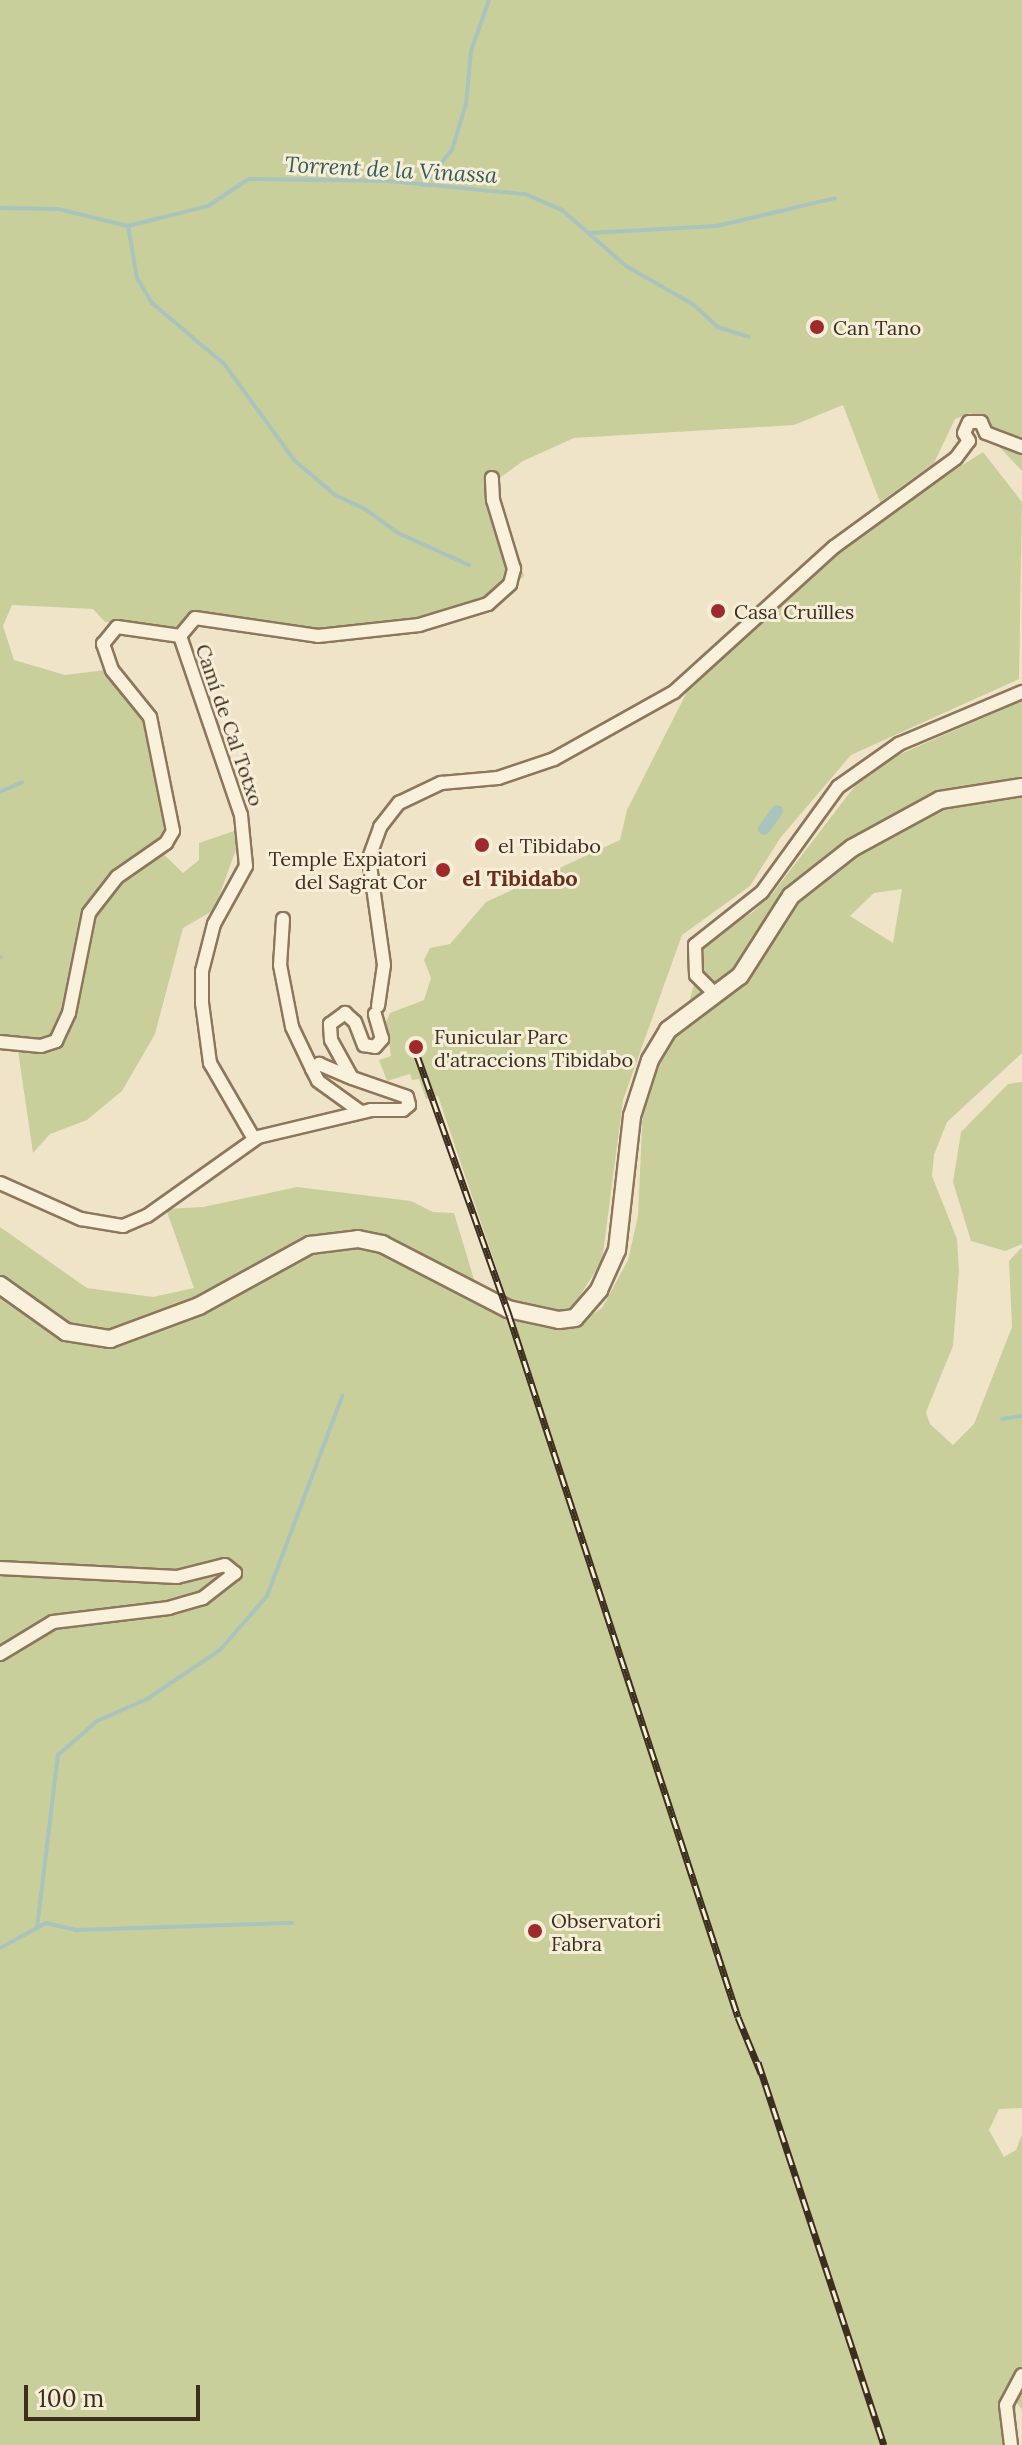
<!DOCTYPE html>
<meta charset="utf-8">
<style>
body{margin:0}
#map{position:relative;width:1022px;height:2445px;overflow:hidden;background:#f0e4c8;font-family:Lora,serif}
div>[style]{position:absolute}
.green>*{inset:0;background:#c9cf9b}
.stream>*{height:4px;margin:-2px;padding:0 2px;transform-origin:2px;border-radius:2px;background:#a9c4bc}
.canal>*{height:12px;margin:-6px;padding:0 6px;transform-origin:6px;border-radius:6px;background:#a9c4bc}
.roads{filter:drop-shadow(2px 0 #8d765c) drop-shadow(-2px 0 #8d765c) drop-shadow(0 2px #8d765c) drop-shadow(0 -2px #8d765c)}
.minor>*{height:12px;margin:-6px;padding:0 6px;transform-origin:6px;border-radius:6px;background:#faf1dc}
.tertiary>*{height:16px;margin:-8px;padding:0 8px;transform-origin:8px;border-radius:8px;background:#faf1dc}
.rail>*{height:7px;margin-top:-3.5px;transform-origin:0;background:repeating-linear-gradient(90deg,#f7eed8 0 12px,#3d2e20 0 24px);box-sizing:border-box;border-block:2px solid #3d2e20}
.dots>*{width:22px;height:22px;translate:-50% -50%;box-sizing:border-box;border:4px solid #f7eed8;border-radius:50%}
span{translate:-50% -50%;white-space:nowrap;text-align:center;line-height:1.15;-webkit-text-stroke:6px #f7eed8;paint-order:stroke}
.poi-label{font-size:20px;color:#3d2e20}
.left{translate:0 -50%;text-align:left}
.right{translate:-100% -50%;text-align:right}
.street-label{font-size:20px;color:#3d2e20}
.water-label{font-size:22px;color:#2f5d5a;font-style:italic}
.neighbourhood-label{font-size:22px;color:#6b2e1e;font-weight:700}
.scale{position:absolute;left:24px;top:2385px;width:176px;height:36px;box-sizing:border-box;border:4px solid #3d2e20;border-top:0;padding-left:10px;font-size:24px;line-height:28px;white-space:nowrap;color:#3d2e20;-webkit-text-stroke:6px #f7eed8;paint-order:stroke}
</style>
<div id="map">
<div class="green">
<div style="clip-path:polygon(0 0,1022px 0,1022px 471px,991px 438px,981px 418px,970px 413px,955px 419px,934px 463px,880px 502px,843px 405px,794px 425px,574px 438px,523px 461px,501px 477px,495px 491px,524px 576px,482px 612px,454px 621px,311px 641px,206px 626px,195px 625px,186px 634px,150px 624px,105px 622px,93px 609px,12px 605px,3px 626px,14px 660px,65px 675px,105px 670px,136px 704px,147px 723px,166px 826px,154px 845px,183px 873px,199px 860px,199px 843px,237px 830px,238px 844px,214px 910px,183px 928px,155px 1034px,122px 1091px,87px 1120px,50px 1134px,33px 1153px,18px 1051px,0 1048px)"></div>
<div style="clip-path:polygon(983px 452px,1022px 502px,1019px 679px,851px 755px,781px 837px,750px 886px,682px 935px,623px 1100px,602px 1261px,570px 1311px,508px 1302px,438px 1096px,426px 1099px,419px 1079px,412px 1080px,410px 1074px,387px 1081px,379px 1060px,391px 1056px,386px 1022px,390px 1013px,424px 1000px,431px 978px,424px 960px,430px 948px,450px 944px,486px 902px,620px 840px,627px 810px,694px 678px,811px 569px,888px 512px)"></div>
<div style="clip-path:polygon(evenodd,1022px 701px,1022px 1053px,947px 1122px,934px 1155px,932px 1176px,957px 1239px,959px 1271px,953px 1346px,926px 1412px,930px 1424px,953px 1445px,974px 1424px,1012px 1327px,1009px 1261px,1022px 1247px,1022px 2108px,999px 2109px,989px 2130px,1004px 2157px,1016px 2150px,1022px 2134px,1022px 2410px,1016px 2401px,1016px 2445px,0 2445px,0 1227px,87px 1288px,153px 1297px,194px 1288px,166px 1209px,203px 1207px,297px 1187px,411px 1201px,433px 1212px,454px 1213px,482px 1306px,556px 1329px,575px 1326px,602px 1308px,628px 1260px,638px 1216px,643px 1106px,664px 1049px,683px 1025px,697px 973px,695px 956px,703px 942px,753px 912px,772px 894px,861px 778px,889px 759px,1022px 701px,902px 889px,893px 943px,850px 916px,874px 893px,902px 889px)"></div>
<div style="clip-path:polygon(1022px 1082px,1022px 1244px,1005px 1251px,971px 1241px,953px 1182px,961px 1132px,1008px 1084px)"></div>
</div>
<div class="stream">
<div style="left:423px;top:185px;width:45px;rotate:-50.4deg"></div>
<div style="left:452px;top:150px;width:48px;rotate:-73.1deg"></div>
<div style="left:466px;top:104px;width:53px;rotate:-84.6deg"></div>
<div style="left:471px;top:51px;width:54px;rotate:-70.6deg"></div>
<div style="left:0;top:208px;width:58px;rotate:1deg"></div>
<div style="left:58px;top:209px;width:72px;rotate:13.7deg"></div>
<div style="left:128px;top:226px;width:82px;rotate:-14deg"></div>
<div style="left:208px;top:206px;width:49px;rotate:-33.4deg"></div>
<div style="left:249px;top:179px;width:140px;rotate:0.8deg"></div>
<div style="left:389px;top:181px;width:137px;rotate:5.5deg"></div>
<div style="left:525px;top:194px;width:40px;rotate:23.4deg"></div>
<div style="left:562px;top:210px;width:85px;rotate:41.2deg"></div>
<div style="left:626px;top:266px;width:78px;rotate:29.8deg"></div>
<div style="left:694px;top:305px;width:33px;rotate:43deg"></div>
<div style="left:718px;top:327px;width:32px;rotate:18deg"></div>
<div style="left:128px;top:226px;width:53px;rotate:80.2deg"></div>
<div style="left:137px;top:278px;width:29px;rotate:59deg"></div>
<div style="left:152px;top:303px;width:96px;rotate:40.3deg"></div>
<div style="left:225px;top:365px;width:117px;rotate:54deg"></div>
<div style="left:294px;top:460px;width:54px;rotate:40.5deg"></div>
<div style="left:335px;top:495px;width:33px;rotate:25deg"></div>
<div style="left:365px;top:509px;width:41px;rotate:36deg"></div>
<div style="left:398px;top:533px;width:78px;rotate:24.3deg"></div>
<div style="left:589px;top:233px;width:128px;rotate:-3.1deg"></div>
<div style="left:717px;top:226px;width:121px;rotate:-13.3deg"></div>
<div style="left:0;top:792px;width:24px;rotate:-24deg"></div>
<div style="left:0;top:957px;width:1px"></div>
<div style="left:1002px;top:1419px;width:20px;rotate:-9deg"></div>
<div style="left:37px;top:1928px;width:10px;rotate:-29deg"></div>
<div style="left:46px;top:1923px;width:32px;rotate:13deg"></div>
<div style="left:77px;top:1930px;width:215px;rotate:-1.9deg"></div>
<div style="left:0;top:1948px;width:42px;rotate:-28.4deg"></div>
<div style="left:37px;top:1928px;width:174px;rotate:-83.1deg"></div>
<div style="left:58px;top:1755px;width:52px;rotate:-41.1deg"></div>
<div style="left:97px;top:1721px;width:55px;rotate:-23.7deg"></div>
<div style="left:147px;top:1699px;width:88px;rotate:-33.9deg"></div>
<div style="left:220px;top:1650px;width:72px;rotate:-49deg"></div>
<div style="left:267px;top:1596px;width:214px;rotate:-69.4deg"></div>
</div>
<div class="canal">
<div style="left:764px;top:829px;width:22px;rotate:-54deg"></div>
</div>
<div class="roads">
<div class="minor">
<div style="left:986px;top:433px;width:39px;rotate:21deg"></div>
<div style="left:969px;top:441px;width:9px;rotate:-122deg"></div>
<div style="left:964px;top:433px;width:12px;rotate:-66deg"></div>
<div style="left:969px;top:422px;width:12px"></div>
<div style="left:981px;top:422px;width:12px;rotate:66deg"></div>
<div style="left:180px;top:636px;width:189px;rotate:71.2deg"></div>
<div style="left:241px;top:815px;width:51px;rotate:84.4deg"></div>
<div style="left:246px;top:866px;width:66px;rotate:118.9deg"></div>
<div style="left:214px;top:924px;width:49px;rotate:104.3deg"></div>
<div style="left:202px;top:971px;width:32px;rotate:90deg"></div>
<div style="left:202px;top:1003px;width:61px;rotate:82.4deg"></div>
<div style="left:210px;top:1063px;width:88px;rotate:59.9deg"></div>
<div style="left:180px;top:636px;width:23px;rotate:-50deg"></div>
<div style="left:195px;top:618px;width:124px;rotate:8.3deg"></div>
<div style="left:318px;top:636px;width:102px;rotate:-6.2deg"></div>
<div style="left:419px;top:625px;width:72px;rotate:-16.9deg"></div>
<div style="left:488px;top:604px;width:30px;rotate:-42deg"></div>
<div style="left:510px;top:584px;width:16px;rotate:-75deg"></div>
<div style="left:514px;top:569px;width:72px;rotate:-106.9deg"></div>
<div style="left:493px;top:500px;width:22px;rotate:-93deg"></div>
<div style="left:283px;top:919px;width:46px;rotate:93.7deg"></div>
<div style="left:280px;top:965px;width:63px;rotate:79deg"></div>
<div style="left:292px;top:1027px;width:47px;rotate:64.5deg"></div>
<div style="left:312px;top:1069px;width:9px;rotate:-36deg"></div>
<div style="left:319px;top:1064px;width:33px;rotate:23deg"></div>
<div style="left:716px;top:995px;width:28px;rotate:-135deg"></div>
<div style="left:696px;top:975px;width:30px;rotate:-92deg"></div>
<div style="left:695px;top:945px;width:85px;rotate:-38.3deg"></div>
<div style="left:762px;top:892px;width:130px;rotate:-54.1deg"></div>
<div style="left:838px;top:787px;width:75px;rotate:-35.2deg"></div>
<div style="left:899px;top:744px;width:134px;rotate:-22.9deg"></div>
<div style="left:378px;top:1006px;width:41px;rotate:-81.7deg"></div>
<div style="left:384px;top:965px;width:108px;rotate:-98deg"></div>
<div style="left:369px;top:858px;width:33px;rotate:-70deg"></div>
<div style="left:380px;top:827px;width:31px;rotate:-52deg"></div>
<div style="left:399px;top:803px;width:47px;rotate:-25.5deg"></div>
<div style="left:441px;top:783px;width:57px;rotate:-5deg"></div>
<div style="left:498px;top:778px;width:59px;rotate:-18.7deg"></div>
<div style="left:554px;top:759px;width:137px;rotate:-29.2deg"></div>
<div style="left:674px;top:692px;width:216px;rotate:-42.2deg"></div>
<div style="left:834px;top:547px;width:151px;rotate:-36.1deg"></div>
<div style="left:956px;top:458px;width:21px;rotate:-53deg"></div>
<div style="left:0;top:1042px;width:41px;rotate:5.6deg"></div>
<div style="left:41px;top:1046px;width:16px;rotate:-18deg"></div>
<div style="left:56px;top:1041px;width:31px;rotate:-65deg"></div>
<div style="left:69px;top:1013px;width:102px;rotate:-78.7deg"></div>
<div style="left:89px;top:913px;width:46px;rotate:-52.1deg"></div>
<div style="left:117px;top:877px;width:60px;rotate:-34.8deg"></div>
<div style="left:166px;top:843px;width:14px;rotate:-60deg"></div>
<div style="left:173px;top:831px;width:116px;rotate:-101.4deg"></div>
<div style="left:150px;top:717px;width:60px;rotate:-129deg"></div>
<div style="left:112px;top:670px;width:28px;rotate:-109deg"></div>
<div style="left:103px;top:644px;width:22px;rotate:-51deg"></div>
<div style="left:117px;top:627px;width:64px;rotate:8.1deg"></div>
<div style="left:312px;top:1069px;width:13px;rotate:63deg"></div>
<div style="left:318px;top:1081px;width:53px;rotate:35.8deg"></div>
<div style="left:0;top:1183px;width:89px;rotate:24deg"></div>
<div style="left:81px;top:1219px;width:43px;rotate:9.5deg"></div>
<div style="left:123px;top:1226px;width:26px;rotate:-23deg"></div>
<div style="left:147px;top:1216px;width:136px;rotate:-35.4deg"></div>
<div style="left:258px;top:1137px;width:116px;rotate:-13.4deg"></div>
<div style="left:371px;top:1110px;width:32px"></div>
<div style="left:403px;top:1110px;width:8px;rotate:-40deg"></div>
<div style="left:409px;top:1105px;width:8px;rotate:-104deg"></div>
<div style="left:407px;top:1097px;width:58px;rotate:-160.9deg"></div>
<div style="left:352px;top:1078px;width:43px;rotate:-118.9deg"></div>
<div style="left:331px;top:1040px;width:16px;rotate:-94deg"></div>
<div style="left:330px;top:1024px;width:19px;rotate:-36deg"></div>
<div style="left:345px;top:1013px;width:13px;rotate:42deg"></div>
<div style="left:355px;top:1022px;width:25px;rotate:69deg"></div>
<div style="left:364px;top:1045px;width:11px;rotate:10deg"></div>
<div style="left:375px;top:1047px;width:11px;rotate:-49deg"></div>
<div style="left:382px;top:1039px;width:26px;rotate:-106deg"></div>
<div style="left:0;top:1568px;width:177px;rotate:2.9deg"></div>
<div style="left:177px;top:1577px;width:49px;rotate:-14deg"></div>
<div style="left:225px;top:1565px;width:13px;rotate:39deg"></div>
<div style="left:235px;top:1573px;width:41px;rotate:142deg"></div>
<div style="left:203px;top:1598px;width:35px;rotate:164deg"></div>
<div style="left:169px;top:1608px;width:117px;rotate:173.1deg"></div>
<div style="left:53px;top:1622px;width:62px;rotate:148.9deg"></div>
<div style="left:1011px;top:2445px;width:40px;rotate:-97.1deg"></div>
<div style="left:1006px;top:2405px;width:34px;rotate:-62deg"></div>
</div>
<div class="tertiary">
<div style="left:0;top:1285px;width:81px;rotate:35.5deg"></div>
<div style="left:66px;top:1332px;width:45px;rotate:9deg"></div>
<div style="left:110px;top:1339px;width:95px;rotate:-20.3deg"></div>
<div style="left:199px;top:1306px;width:127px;rotate:-28.8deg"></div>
<div style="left:310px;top:1245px;width:48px;rotate:-7.1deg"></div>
<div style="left:358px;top:1239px;width:25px;rotate:12deg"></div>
<div style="left:382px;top:1244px;width:142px;rotate:27.3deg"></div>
<div style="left:508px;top:1309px;width:52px;rotate:12.2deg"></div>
<div style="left:559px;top:1320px;width:16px;rotate:-7deg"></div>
<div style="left:575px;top:1318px;width:37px;rotate:-49deg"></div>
<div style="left:599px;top:1290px;width:44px;rotate:-65.8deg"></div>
<div style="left:617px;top:1250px;width:135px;rotate:-83.6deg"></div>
<div style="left:632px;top:1116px;width:59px;rotate:-72.2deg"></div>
<div style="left:650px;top:1060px;width:35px;rotate:-59deg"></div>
<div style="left:668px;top:1030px;width:90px;rotate:-36.9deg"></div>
<div style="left:740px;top:976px;width:95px;rotate:-57.5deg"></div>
<div style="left:791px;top:896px;width:78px;rotate:-38.2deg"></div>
<div style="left:852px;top:848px;width:100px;rotate:-28.6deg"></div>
<div style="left:940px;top:800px;width:83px;rotate:-9deg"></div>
</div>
</div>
<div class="rail">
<div style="left:417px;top:1055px;width:276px;rotate:70.5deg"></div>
<div style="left:509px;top:1315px;width:738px;rotate:71.93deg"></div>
<div style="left:738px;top:2017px;width:61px;rotate:67.7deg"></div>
<div style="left:758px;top:2062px;width:403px;rotate:71.8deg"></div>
</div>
<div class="dots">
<div style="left:817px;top:327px;background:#9e2a2b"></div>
<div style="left:718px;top:611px;background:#9e2a2b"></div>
<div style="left:482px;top:845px;background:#9e2a2b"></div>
<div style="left:443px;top:870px;background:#9e2a2b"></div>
<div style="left:416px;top:1047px;background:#9e2a2b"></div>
<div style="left:535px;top:1931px;background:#9e2a2b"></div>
</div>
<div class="poi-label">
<span class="left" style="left:833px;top:327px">Can Tano</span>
<span class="left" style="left:734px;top:611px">Casa Cruïlles</span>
<span class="left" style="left:498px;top:845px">el Tibidabo</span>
<span class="right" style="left:427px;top:870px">Temple Expiatori<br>del Sagrat Cor</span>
<span class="left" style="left:434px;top:1048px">Funicular Parc<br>d'atraccions Tibidabo</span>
<span class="left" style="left:551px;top:1932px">Observatori<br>Fabra</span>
</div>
<div class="street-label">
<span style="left:230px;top:725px;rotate:71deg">Camí de Cal Totxo</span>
</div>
<div class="water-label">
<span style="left:391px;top:170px;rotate:3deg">Torrent de la Vinassa</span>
</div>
<div class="neighbourhood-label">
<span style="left:520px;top:879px">el Tibidabo</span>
</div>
<div class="scale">100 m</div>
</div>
